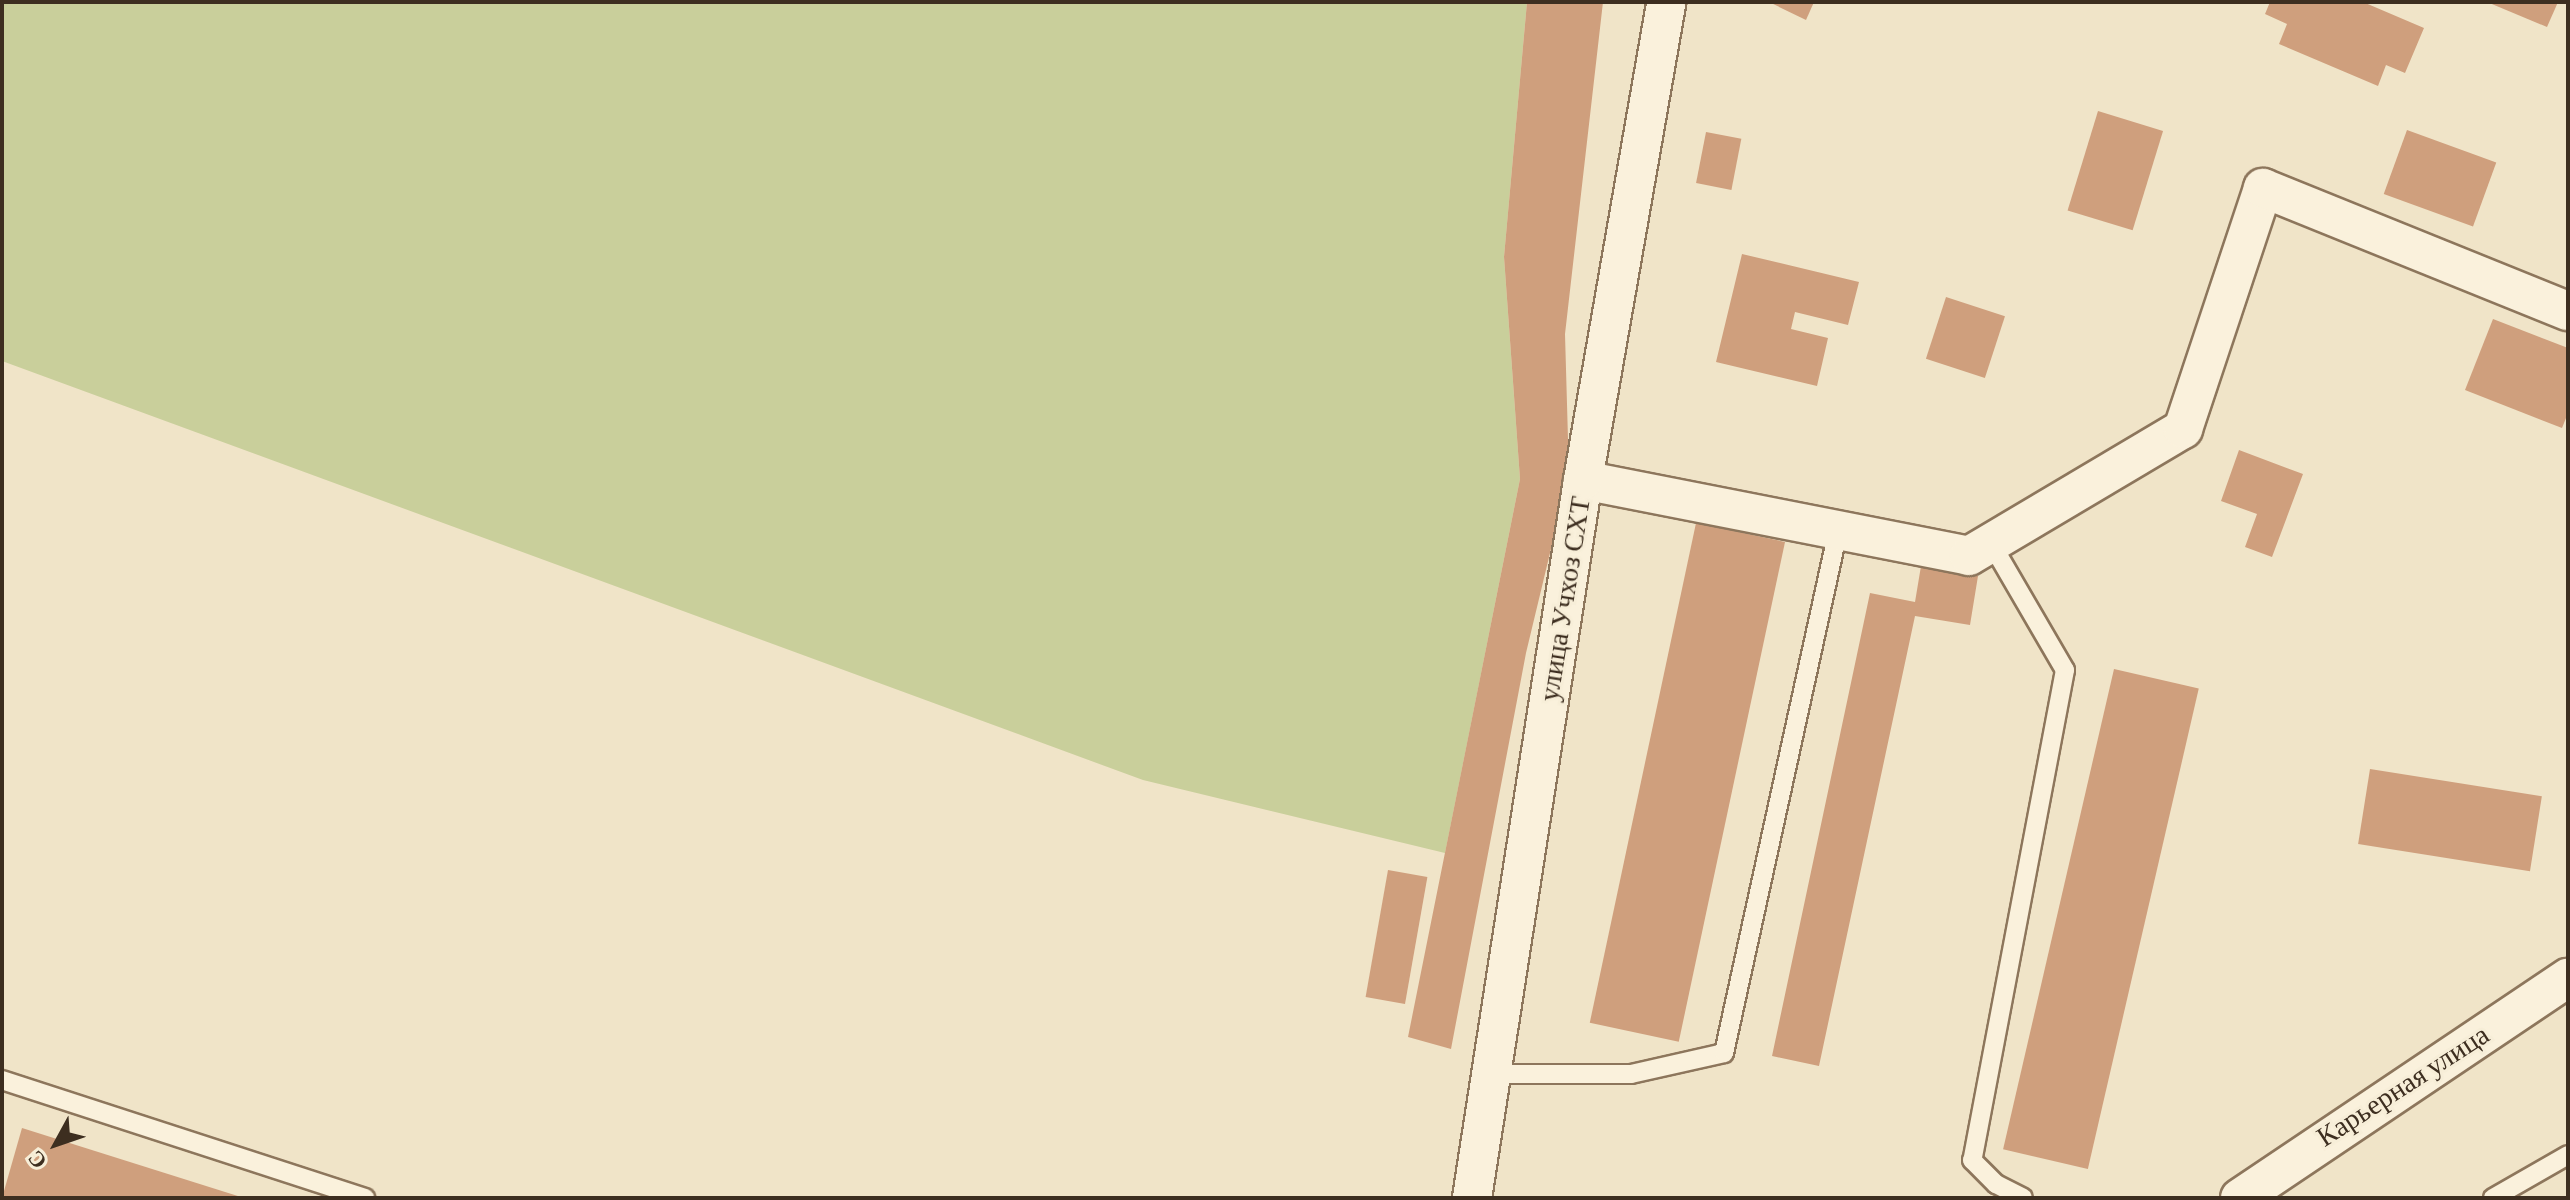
<!DOCTYPE html>
<meta charset="utf-8">
<style>
body{margin:0}
#map{position:relative;width:2570px;height:1200px;overflow:hidden;background:#f0e4c8;font-family:"Crimson Pro",serif}
div>[style]{position:absolute}
.green>*{inset:0;background:#c9cf9b}
.building>*{inset:0;background:#cf9f7d;transform-origin:0 0}
.roads{filter:drop-shadow(2px 0 #8d765c) drop-shadow(-2px 0 #8d765c) drop-shadow(0 2px #8d765c) drop-shadow(0 -2px #8d765c)}
.service>*{height:18px;margin:-9px;padding:0 9px;transform-origin:9px;border-radius:9px;background:#faf1dc}
.minor>*{height:38px;margin:-19px;padding:0 19px;transform-origin:19px;border-radius:19px;background:#faf1dc}
span{translate:-50% -50%;white-space:nowrap;text-align:center;line-height:1.15;-webkit-text-stroke:6px #f7eed8;paint-order:stroke}
.street-label{font-size:28px;color:#3d2e20}
.frame{position:absolute;inset:0;border:4px solid #3d2e20;pointer-events:none}
.north{position:absolute;left:16px;top:1104px;width:80px;height:80px;-webkit-text-stroke:6px #f7eed8;paint-order:stroke;rotate:230deg;font-size:22px;font-weight:700;line-height:32px;text-align:center;color:#3d2e20}
.north::after{content:'';display:block;margin:auto;width:28px;height:36px;background:#3d2e20;clip-path:polygon(50% 0,100% 100%,50% 72%,0 100%)}
</style>
<div id="map">
<div class="green">
<div style="clip-path:polygon(2px 2px,1527px 2px,1504px 257px,1520px 479px,1445px 853px,1143px 780px,2px 361px)"></div>
</div>
<div class="building">
<div style="clip-path:polygon(1527px 2px,1603px 2px,1565px 334px,1569px 474px,1526px 653px,1451px 1049px,1408px 1037px,1520px 479px,1504px 257px)"></div>
<div style="clip-path:polygon(1769px 2px,1814px 2px,1806px 20px)"></div>
<div style="clip-path:polygon(2270px 2px,2363px 2px,2424px 28px,2405px 73px,2386px 65px,2378px 86px,2279px 44px,2287px 24px,2265px 14px)"></div>
<div style="clip-path:polygon(2487px 2px,2558px 2px,2547px 27px)"></div>
<div style="left:2098px;top:111px;width:68px;height:104px;rotate:17deg"></div>
<div style="left:2407px;top:130px;width:95px;height:68px;rotate:20deg"></div>
<div style="left:1706px;top:132px;width:36px;height:52px;rotate:11deg"></div>
<div style="clip-path:polygon(1742px 254px,1859px 282px,1848px 325px,1795px 312px,1791px 329px,1828px 338px,1817px 386px,1716px 362px)"></div>
<div style="left:1946px;top:297px;width:62px;height:65px;rotate:18deg"></div>
<div style="clip-path:polygon(2493px 319px,2568px 348px,2568px 413px,2562px 428px,2465px 390px)"></div>
<div style="clip-path:polygon(2239px 450px,2303px 474px,2272px 557px,2245px 547px,2257px 514px,2221px 501px)"></div>
<div style="left:1696px;top:523px;width:91px;height:511px;rotate:12deg"></div>
<div style="clip-path:polygon(1921px 566px,1978px 576px,1970px 625px,1915px 616px,1819px 1066px,1772px 1056px,1870px 593px,1915px 602px)"></div>
<div style="left:2114px;top:669px;width:87px;height:493px;rotate:13deg"></div>
<div style="left:2370px;top:769px;width:174px;height:76px;rotate:9deg"></div>
<div style="left:1388px;top:870px;width:40px;height:129px;rotate:10deg"></div>
<div style="clip-path:polygon(22px 1128px,241px 1197px,241px 1198px,2px 1198px)"></div>
</div>
<div class="roads">
<div class="service">
<div style="left:1991px;top:543px;width:147px;rotate:59.8deg"></div>
<div style="left:2065px;top:670px;width:499px;rotate:100.7deg"></div>
<div style="left:1972px;top:1160px;width:34px;rotate:45deg"></div>
<div style="left:1996px;top:1184px;width:30px;rotate:27deg"></div>
<div style="left:1491px;top:1074px;width:140px"></div>
<div style="left:1631px;top:1074px;width:95px;rotate:-12.7deg"></div>
<div style="left:1724px;top:1053px;width:534px;rotate:-77.68deg"></div>
<div style="left:2px;top:1080px;width:382px;rotate:18deg"></div>
<div style="left:2493px;top:1198px;width:86px;rotate:-29.8deg"></div>
</div>
<div class="minor">
<div style="left:1583px;top:480px;width:393px;rotate:11.1deg"></div>
<div style="left:1969px;top:556px;width:249px;rotate:-30.7deg"></div>
<div style="left:2183px;top:429px;width:254px;rotate:-71.6deg"></div>
<div style="left:2263px;top:188px;width:329px;rotate:22deg"></div>
<div style="left:1472px;top:1198px;width:727px;rotate:-81.21deg"></div>
<div style="left:1583px;top:480px;width:485px;rotate:-80.1deg"></div>
<div style="left:2240px;top:1198px;width:395px;rotate:-33.9deg"></div>
</div>
</div>
<div class="street-label">
<span style="left:1565px;top:599px;rotate:-81deg">улица Учхоз СХТ</span>
<span style="left:2403px;top:1086px;rotate:-33deg">Карьерная улица</span>
</div>
<div class="frame"></div>
<div class="north">С</div>
</div>
